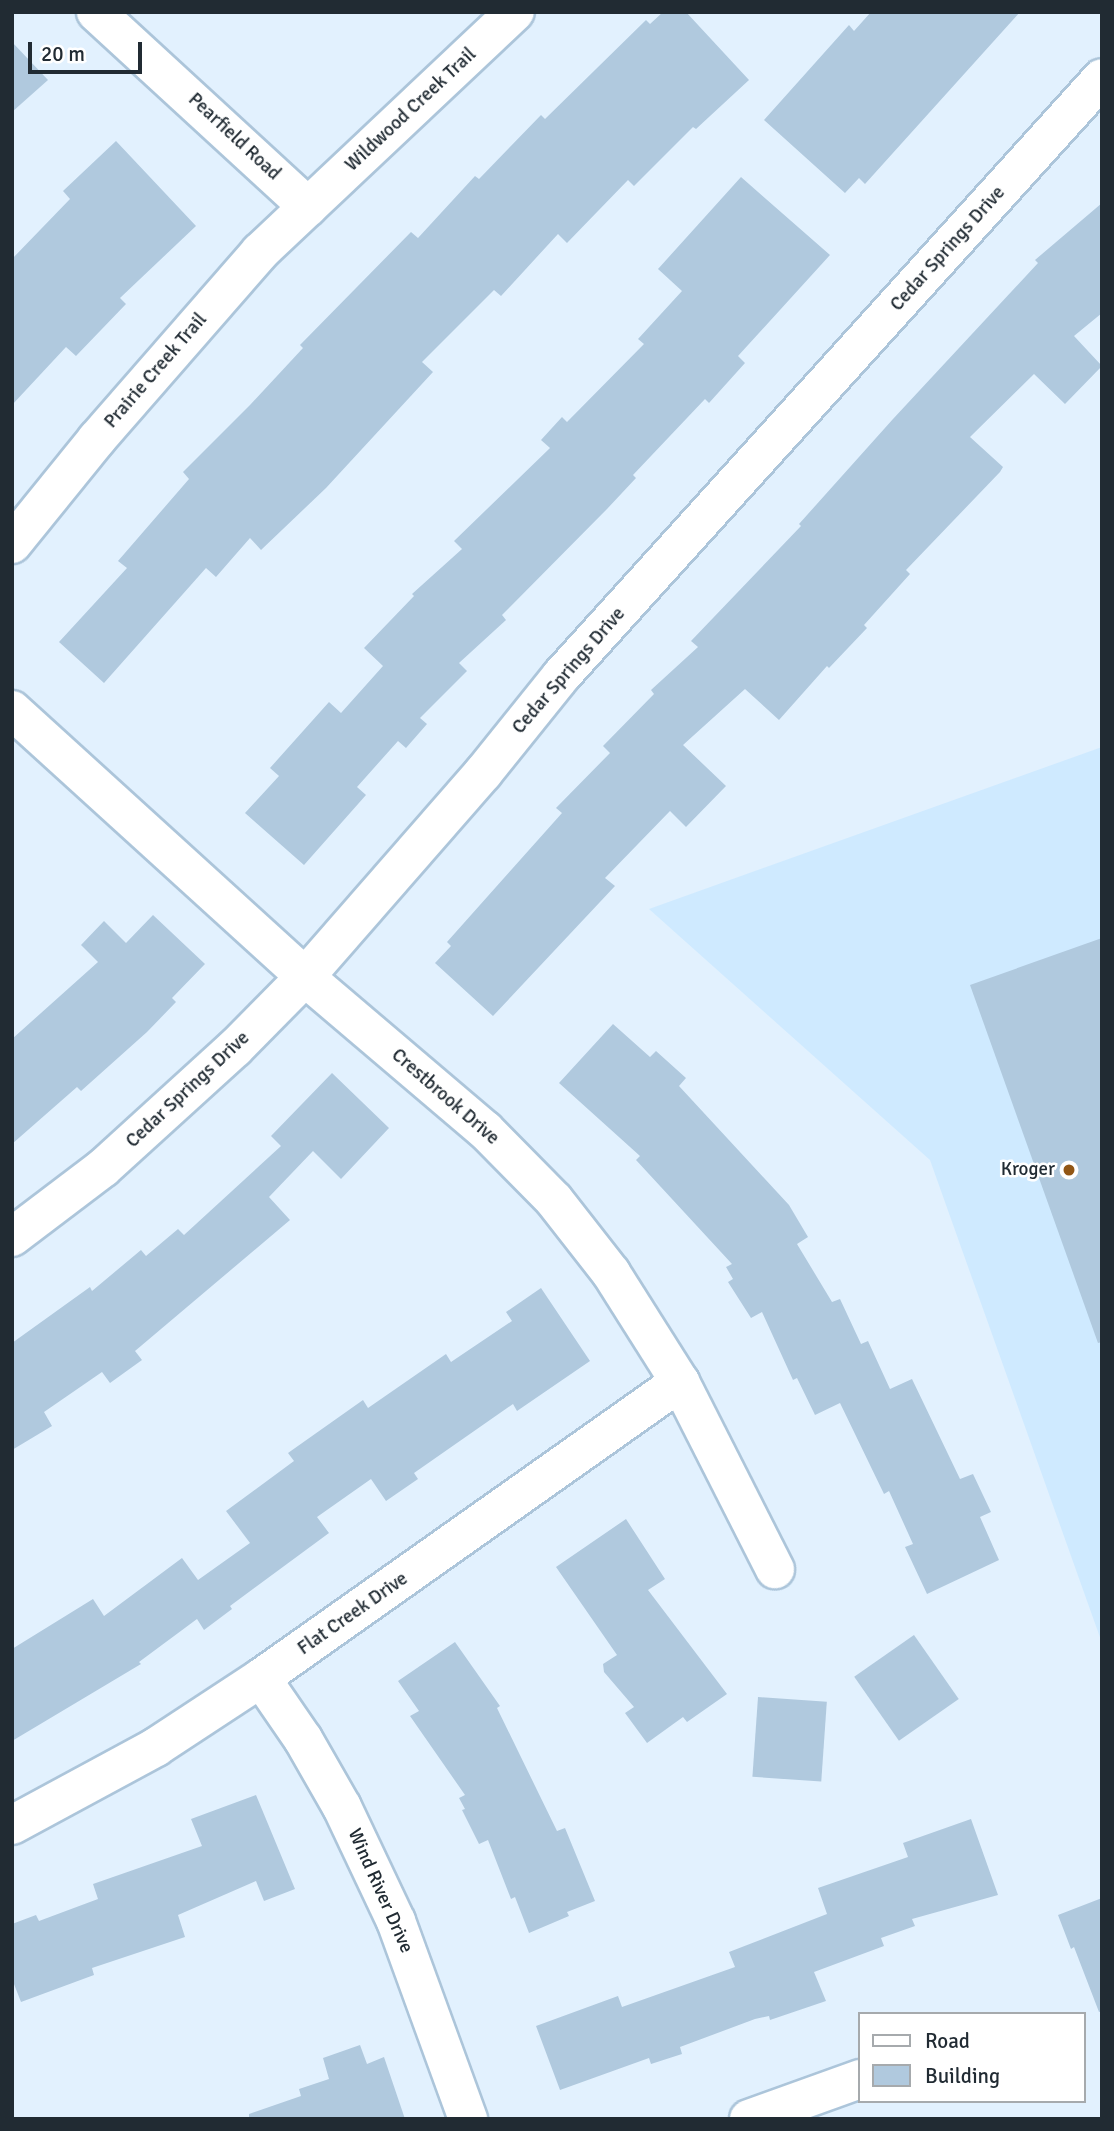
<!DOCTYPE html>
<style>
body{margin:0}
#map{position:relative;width:1114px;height:2131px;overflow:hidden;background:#e2f1fe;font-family:Signika,sans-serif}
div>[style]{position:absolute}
.built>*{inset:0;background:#cfeaff}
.building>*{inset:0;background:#b0c9de;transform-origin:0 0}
.roads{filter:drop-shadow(2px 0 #acc5da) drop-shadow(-2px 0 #acc5da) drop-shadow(0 2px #acc5da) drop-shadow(0 -2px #acc5da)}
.street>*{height:38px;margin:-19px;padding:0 19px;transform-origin:19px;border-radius:19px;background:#fff}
.dots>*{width:19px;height:19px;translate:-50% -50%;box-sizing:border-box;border:4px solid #fff;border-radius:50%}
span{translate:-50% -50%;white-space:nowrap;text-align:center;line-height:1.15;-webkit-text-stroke:5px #fff;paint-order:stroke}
.street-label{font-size:19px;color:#212b33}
.poi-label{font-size:19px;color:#212b33}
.right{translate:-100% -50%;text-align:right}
.frame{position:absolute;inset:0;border:14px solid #212b33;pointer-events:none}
.legend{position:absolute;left:858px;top:2012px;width:228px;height:91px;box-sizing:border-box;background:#fff;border:2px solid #a6aaad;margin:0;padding:9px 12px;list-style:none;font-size:21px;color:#212b33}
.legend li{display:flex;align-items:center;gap:14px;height:35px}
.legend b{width:35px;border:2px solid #a6aaad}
.scale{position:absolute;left:28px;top:42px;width:114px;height:32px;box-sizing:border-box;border:4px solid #212b33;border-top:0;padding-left:9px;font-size:21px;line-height:24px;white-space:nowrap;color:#212b33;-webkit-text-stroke:5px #fff;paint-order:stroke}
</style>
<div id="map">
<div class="built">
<div style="clip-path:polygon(1102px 747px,1102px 1643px,930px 1160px,649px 909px)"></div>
</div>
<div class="building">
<div style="clip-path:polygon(663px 12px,686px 12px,749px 80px,696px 129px,693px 127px,634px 186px,628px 180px,567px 243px,558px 234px,501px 296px,494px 290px,422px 362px,433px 372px,326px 488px,261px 550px,250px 538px,216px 577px,206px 568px,104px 683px,59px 642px,127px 568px,118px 561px,189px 479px,183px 472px,250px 405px,303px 348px,300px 345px,411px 232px,418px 238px,475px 176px,479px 179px,541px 115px,545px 119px,646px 20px,650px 24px)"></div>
<div style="clip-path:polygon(871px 12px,1020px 12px,865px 184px,859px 178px,845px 193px,764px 120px,849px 25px,854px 31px)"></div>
<div style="clip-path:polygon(12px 42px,48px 80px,12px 112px)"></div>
<div style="clip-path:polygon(116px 141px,196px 226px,120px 298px,126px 304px,76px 356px,66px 347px,12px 405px,12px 259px,70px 199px,63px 191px)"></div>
<div style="clip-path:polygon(741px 177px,830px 255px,738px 356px,745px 363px,709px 403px,705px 399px,633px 475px,636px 478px,607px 509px,502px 615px,506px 620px,459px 663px,467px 671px,420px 718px,427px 724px,406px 748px,398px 741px,357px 787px,366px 795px,304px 865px,245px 813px,279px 776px,270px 768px,329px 702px,341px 713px,383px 666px,364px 648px,414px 596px,412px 594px,462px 549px,454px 541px,550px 448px,541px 440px,562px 417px,567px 422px,644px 344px,638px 339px,682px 291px,658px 269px)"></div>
<div style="clip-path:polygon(1102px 203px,1102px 313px,1074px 336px,1102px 366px,1065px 404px,1034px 374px,970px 437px,1003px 467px,1000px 472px,906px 570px,910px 574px,864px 625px,867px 628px,829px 668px,827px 666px,779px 720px,745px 689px,683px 745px,726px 786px,686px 827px,670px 811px,605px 878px,615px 886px,493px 1016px,435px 963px,451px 946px,447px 942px,562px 813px,556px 808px,610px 753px,603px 746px,654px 694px,651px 690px,698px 647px,691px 641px,801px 526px,799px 524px,893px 419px,1038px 263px,1035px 260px)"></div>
<div style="clip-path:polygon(153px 915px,205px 964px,172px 998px,176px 1002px,147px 1032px,81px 1091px,77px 1087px,12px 1144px,12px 1039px,98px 962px,81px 945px,104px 921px,126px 943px)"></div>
<div style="clip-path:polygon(1102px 938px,1102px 1342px,1098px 1343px,970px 985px)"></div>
<div style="clip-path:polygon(613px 1024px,650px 1057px,656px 1051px,686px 1078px,679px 1086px,789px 1205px,808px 1237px,797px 1244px,832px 1302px,840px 1299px,861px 1344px,868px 1341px,890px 1389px,912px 1379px,960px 1479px,973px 1474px,991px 1512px,980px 1517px,999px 1560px,927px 1594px,905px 1547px,913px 1544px,889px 1491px,884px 1494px,840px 1403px,815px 1415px,797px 1378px,793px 1380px,762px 1312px,751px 1318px,728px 1282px,733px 1279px,726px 1267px,732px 1264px,636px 1160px,640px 1156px,559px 1083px)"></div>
<div style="clip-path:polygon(332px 1073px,389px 1128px,341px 1179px,313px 1151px,269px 1197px,290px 1220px,135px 1351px,142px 1360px,110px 1383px,102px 1372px,44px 1412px,52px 1426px,12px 1450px,12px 1343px,90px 1287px,92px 1291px,141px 1250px,146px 1256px,178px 1229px,184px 1235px,281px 1146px,271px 1136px)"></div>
<div style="clip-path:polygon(541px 1288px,590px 1361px,517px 1411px,513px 1404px,414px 1473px,418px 1479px,386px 1501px,371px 1479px,317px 1517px,329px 1533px,230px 1606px,232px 1609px,204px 1630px,197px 1619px,139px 1662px,141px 1664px,12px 1741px,12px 1649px,93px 1599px,104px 1616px,182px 1558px,198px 1580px,250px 1543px,226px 1511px,294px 1461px,288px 1453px,363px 1400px,368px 1408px,446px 1354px,451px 1362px,512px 1321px,506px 1312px)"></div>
<div style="clip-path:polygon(626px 1519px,665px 1579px,648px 1590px,727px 1694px,687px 1722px,683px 1717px,647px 1743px,625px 1713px,634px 1707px,604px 1672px,603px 1664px,617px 1655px,556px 1567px)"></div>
<div style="left:914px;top:1635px;width:78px;height:73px;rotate:55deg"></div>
<div style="clip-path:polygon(455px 1642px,500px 1706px,497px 1708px,557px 1831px,565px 1828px,595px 1901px,567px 1912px,569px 1916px,529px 1933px,515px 1897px,511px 1899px,488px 1840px,479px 1844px,462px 1810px,465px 1809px,459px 1798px,465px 1795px,410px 1716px,419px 1711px,398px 1681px)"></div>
<div style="left:758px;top:1697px;width:69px;height:80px;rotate:4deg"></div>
<div style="clip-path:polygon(256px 1795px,295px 1889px,264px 1901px,256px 1881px,178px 1915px,185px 1937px,92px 1968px,94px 1975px,21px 2002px,12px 1979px,12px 1924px,36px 1915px,39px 1921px,98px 1899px,93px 1884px,202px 1846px,191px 1819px)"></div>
<div style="clip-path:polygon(971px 1819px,998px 1895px,912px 1919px,915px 1926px,881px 1938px,884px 1946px,814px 1972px,826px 2001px,770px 2020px,769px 2016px,755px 2019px,680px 2047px,682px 2054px,651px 2064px,649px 2058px,560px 2090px,536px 2026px,618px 1996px,622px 2007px,735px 1967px,729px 1952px,827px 1914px,818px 1888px,908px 1857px,903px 1843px)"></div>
<div style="clip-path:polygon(1102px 1898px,1102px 2011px,1099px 2012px,1074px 1947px,1071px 1949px,1058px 1915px)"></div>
<div style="clip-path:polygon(360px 2045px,367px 2064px,384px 2057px,405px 2119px,249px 2119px,249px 2114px,301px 2096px,299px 2089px,329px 2079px,323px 2058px)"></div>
</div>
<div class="roads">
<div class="street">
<div style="left:96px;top:12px;width:288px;rotate:42.6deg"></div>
<div style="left:12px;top:544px;width:135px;rotate:-51deg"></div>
<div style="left:97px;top:439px;width:248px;rotate:-48.9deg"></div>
<div style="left:260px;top:252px;width:350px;rotate:-43.3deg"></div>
<div style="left:12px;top:710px;width:396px;rotate:42.3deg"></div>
<div style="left:305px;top:977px;width:236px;rotate:40.4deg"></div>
<div style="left:485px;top:1130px;width:98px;rotate:45.4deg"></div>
<div style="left:554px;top:1200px;width:93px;rotate:52deg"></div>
<div style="left:611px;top:1273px;width:129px;rotate:57.7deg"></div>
<div style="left:680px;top:1382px;width:210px;rotate:63.1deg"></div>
<div style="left:12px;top:1237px;width:114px;rotate:-37.2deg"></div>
<div style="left:103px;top:1168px;width:178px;rotate:-42.3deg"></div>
<div style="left:235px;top:1048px;width:100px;rotate:-45.4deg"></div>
<div style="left:305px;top:977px;width:271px;rotate:-48.9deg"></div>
<div style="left:483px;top:773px;width:124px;rotate:-51.2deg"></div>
<div style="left:561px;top:676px;width:806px;rotate:-47.86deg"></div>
<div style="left:261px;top:1678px;width:74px;rotate:55.5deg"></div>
<div style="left:303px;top:1739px;width:78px;rotate:60.2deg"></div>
<div style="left:342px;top:1807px;width:126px;rotate:64.7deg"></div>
<div style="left:396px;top:1921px;width:211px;rotate:70deg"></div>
<div style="left:12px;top:1825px;width:164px;rotate:-28.4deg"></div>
<div style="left:156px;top:1747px;width:126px;rotate:-33.3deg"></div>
<div style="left:261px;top:1678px;width:513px;rotate:-35.24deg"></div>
<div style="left:749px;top:2119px;width:118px;rotate:-19.8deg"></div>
</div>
</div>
<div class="dots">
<div style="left:1069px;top:1170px;background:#915615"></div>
</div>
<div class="street-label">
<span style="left:411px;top:110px;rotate:-43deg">Wildwood Creek Trail</span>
<span style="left:234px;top:137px;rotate:43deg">Pearfield Road</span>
<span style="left:948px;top:249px;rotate:-48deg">Cedar Springs Drive</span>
<span style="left:156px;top:371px;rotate:-49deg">Prairie Creek Trail</span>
<span style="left:569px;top:671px;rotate:-49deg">Cedar Springs Drive</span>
<span style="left:188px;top:1090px;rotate:-43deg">Cedar Springs Drive</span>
<span style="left:445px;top:1097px;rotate:41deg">Crestbrook Drive</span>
<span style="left:353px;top:1614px;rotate:-35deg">Flat Creek Drive</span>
<span style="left:380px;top:1891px;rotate:66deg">Wind River Drive</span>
</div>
<div class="poi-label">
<span class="right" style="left:1055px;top:1170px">Kroger</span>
</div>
<div class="frame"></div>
<ul class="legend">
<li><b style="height:9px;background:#fff"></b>Road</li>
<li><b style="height:19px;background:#b0c9de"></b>Building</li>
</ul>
<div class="scale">20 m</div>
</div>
